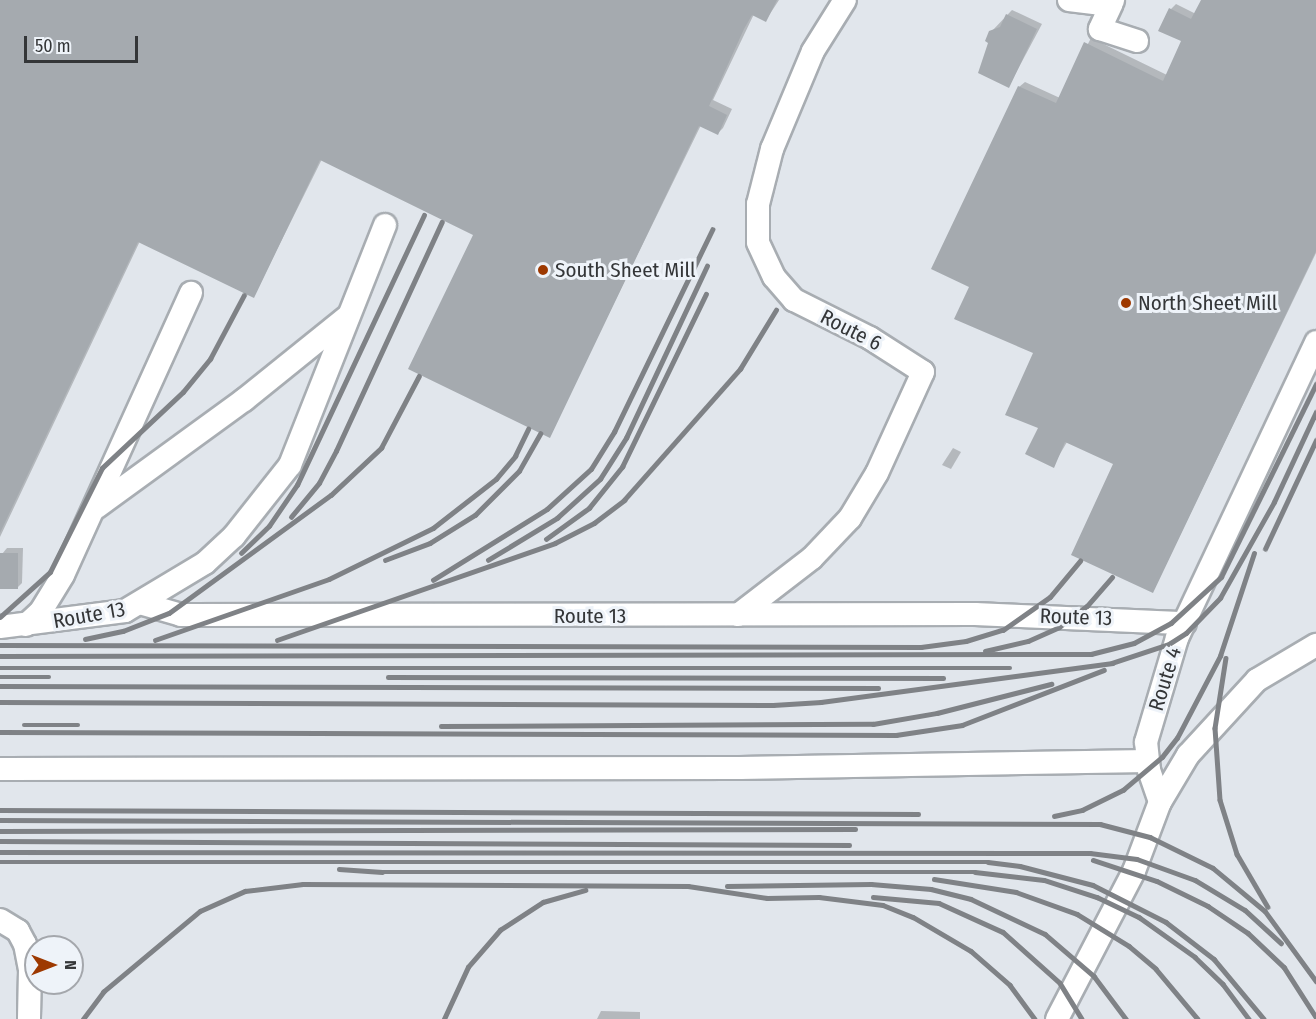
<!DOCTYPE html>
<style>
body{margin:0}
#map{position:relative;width:1316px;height:1019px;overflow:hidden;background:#e1e6ec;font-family:"Fira Sans Condensed",sans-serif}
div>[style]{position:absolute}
.shadow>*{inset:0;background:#0003}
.building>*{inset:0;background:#a5aaaf;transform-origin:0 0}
.roads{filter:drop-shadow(2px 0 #a8adb2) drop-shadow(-2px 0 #a8adb2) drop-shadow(0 2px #a8adb2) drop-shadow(0 -2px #a8adb2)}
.minor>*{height:22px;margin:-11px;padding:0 11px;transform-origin:11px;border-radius:11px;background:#fff}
.rail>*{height:4.5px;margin:-2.25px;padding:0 2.25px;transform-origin:2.25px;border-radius:2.25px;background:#7f8286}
.dots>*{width:16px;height:16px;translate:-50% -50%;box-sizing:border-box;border:3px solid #eef3f9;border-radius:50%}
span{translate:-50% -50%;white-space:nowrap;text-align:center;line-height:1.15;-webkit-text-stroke:6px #eef3f9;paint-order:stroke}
.poi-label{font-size:21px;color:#343638}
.left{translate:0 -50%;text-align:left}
.street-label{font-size:21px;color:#343638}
.north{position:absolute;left:24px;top:935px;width:60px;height:60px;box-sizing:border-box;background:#eef3f9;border:2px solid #a4a7ac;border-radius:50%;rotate:90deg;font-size:16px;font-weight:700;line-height:24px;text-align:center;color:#343638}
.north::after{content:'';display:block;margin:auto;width:21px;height:27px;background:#9d3901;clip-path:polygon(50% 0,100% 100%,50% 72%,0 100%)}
.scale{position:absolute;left:24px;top:36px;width:114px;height:27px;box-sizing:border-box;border:3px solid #343638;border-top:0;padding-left:8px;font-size:18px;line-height:21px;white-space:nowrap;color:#343638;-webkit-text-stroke:4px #eef3f9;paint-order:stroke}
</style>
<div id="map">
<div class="shadow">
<div style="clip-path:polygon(0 0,779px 0,766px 20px,754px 14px,713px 100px,732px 109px,723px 128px,718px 133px,701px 125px,549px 436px,475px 234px,322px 159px,254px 296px,140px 241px,0 537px)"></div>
<div style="clip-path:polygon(1202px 0,1316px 0,1316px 253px,1153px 591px,1115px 463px,1067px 442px,1053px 466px,1040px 427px,1035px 353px,971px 286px,1019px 87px,1025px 82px,1060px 98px,1091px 38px,1167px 75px,1183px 40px,1171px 9px,1176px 4px,1196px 14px)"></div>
<div style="clip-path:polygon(1012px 10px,1042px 24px,1009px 86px,990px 42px,991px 32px)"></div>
<div style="clip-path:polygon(953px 448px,961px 452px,951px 469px,942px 465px)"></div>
<div style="clip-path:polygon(7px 548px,23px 548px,22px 583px,17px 588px,2px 554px)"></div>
<div style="clip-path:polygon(601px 1011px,640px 1012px,640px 1019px,597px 1019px)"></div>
</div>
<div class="building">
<div style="clip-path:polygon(0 0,777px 0,766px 22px,752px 15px,744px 29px,709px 106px,727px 115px,718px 135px,699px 126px,550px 438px,408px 369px,473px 235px,320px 160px,254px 298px,138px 242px,0 533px)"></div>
<div style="clip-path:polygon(1201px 0,1316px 0,1316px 251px,1153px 593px,1071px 555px,1113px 464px,1065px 442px,1054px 468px,1025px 454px,1038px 428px,1005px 415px,1033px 353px,954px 319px,969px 287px,931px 269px,1018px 86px,1056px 103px,1084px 42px,1163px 81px,1181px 41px,1158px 31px,1169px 8px,1191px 19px)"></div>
<div style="clip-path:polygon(1006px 14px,1037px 29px,1009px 88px,978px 73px,988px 43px,985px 41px,989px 31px,1000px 27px)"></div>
<div style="left:0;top:553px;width:18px;height:36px"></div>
</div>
<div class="roads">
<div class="minor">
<div style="left:1069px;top:0;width:33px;rotate:7deg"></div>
<div style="left:1102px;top:4px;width:12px;rotate:-20deg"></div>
<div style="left:1112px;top:3px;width:29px;rotate:115deg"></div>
<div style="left:1100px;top:29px;width:39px;rotate:18deg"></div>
<div style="left:97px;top:507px;width:182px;rotate:-36.1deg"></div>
<div style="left:244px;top:400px;width:134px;rotate:-38.9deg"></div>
<div style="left:143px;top:604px;width:40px;rotate:16deg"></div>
<div style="left:181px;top:615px;width:794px;rotate:-0.07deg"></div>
<div style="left:975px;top:614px;width:210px;rotate:2.5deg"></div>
<div style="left:738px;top:615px;width:93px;rotate:-37.6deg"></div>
<div style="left:812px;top:558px;width:55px;rotate:-46.5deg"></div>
<div style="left:850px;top:518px;width:52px;rotate:-59deg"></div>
<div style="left:877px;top:473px;width:111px;rotate:-65.5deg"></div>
<div style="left:923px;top:372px;width:63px;rotate:-147.3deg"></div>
<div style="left:870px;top:338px;width:85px;rotate:-153.4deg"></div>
<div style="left:794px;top:300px;width:30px;rotate:-131deg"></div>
<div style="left:774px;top:277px;width:38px;rotate:-115deg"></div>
<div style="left:758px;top:242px;width:38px;rotate:-90deg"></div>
<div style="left:758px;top:204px;width:57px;rotate:-75.7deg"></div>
<div style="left:772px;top:149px;width:106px;rotate:-67.3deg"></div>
<div style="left:813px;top:51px;width:60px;rotate:-57.9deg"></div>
<div style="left:26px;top:625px;width:21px;rotate:-43deg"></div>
<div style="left:41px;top:611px;width:42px;rotate:-58.6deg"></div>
<div style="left:63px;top:575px;width:310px;rotate:-65.6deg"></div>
<div style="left:0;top:627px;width:126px;rotate:-7.3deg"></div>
<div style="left:125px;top:611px;width:93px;rotate:-31deg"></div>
<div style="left:205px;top:563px;width:40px;rotate:-43deg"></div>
<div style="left:234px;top:536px;width:90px;rotate:-51.7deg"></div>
<div style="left:290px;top:465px;width:258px;rotate:-68.4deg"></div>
<div style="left:0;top:769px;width:740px;rotate:-0.08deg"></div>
<div style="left:740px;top:768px;width:408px;rotate:-1deg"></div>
<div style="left:1160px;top:802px;width:55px;rotate:-59.2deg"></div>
<div style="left:1188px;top:755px;width:102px;rotate:-47.4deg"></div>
<div style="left:1257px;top:680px;width:69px;rotate:-30.7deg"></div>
<div style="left:0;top:920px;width:21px;rotate:31deg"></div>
<div style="left:18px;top:931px;width:15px;rotate:62deg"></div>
<div style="left:25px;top:944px;width:26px;rotate:79deg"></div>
<div style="left:30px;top:970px;width:49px;rotate:91.2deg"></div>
<div style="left:1057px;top:1019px;width:167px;rotate:-62.5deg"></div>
<div style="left:1134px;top:871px;width:74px;rotate:-69.4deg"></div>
<div style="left:1160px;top:802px;width:34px;rotate:-109deg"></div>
<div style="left:1149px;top:770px;width:28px;rotate:-96deg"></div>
<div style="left:1146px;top:742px;width:109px;rotate:-73.4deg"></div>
<div style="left:1177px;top:638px;width:327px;rotate:-64.8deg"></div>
</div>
</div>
<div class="rail">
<div style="left:291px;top:517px;width:44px;rotate:-50.5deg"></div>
<div style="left:319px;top:483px;width:36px;rotate:-62deg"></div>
<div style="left:336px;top:451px;width:252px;rotate:-65.2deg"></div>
<div style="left:546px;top:539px;width:53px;rotate:-35.8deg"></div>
<div style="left:589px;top:508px;width:53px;rotate:-51.2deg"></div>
<div style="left:622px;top:467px;width:192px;rotate:-64.1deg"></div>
<div style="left:1265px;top:549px;width:120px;rotate:-64.9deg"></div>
<div style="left:241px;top:553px;width:39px;rotate:-44deg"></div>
<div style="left:269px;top:526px;width:50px;rotate:-55.7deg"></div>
<div style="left:297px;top:485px;width:298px;rotate:-64.8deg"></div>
<div style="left:385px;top:560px;width:48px;rotate:-20.7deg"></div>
<div style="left:430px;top:543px;width:53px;rotate:-31.9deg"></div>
<div style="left:475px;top:515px;width:62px;rotate:-45deg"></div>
<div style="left:519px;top:471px;width:43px;rotate:-60.4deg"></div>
<div style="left:488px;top:560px;width:81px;rotate:-31.3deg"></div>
<div style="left:557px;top:518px;width:58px;rotate:-42.2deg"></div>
<div style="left:600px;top:479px;width:49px;rotate:-57.6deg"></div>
<div style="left:626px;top:438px;width:190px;rotate:-64.8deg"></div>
<div style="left:433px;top:580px;width:134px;rotate:-31.9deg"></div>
<div style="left:547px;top:509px;width:59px;rotate:-42.3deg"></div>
<div style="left:591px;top:469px;width:44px;rotate:-58.1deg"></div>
<div style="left:614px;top:432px;width:225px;rotate:-64.1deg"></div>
<div style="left:0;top:617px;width:67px;rotate:-42deg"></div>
<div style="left:50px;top:572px;width:116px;rotate:-63.4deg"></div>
<div style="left:102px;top:468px;width:111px;rotate:-43.2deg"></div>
<div style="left:183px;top:392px;width:43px;rotate:-50.7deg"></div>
<div style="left:210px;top:359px;width:72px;rotate:-62deg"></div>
<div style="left:85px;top:639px;width:39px;rotate:-12deg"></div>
<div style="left:123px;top:631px;width:49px;rotate:-21.4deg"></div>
<div style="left:169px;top:613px;width:200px;rotate:-36.1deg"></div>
<div style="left:331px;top:495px;width:69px;rotate:-43.2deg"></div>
<div style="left:381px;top:448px;width:81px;rotate:-62.2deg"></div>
<div style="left:155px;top:640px;width:184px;rotate:-19.3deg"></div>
<div style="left:329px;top:579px;width:116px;rotate:-26.1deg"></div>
<div style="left:433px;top:528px;width:80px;rotate:-37.9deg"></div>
<div style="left:496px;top:479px;width:30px;rotate:-50deg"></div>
<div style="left:515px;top:456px;width:30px;rotate:-64deg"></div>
<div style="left:277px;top:640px;width:294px;rotate:-19.2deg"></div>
<div style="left:555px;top:543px;width:44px;rotate:-27.1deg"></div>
<div style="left:594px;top:523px;width:38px;rotate:-37deg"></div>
<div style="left:624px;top:500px;width:175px;rotate:-48.5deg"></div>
<div style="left:740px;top:369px;width:69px;rotate:-58.6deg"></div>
<div style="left:0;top:645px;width:921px;rotate:0.12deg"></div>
<div style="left:921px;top:647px;width:45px;rotate:-7.6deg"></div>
<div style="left:966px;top:641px;width:39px;rotate:-17deg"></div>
<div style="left:1003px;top:630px;width:57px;rotate:-35.1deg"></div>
<div style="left:1050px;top:597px;width:47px;rotate:-50.2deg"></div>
<div style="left:985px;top:651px;width:44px;rotate:-13.1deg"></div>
<div style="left:1028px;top:641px;width:34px;rotate:-24deg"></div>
<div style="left:1059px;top:627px;width:35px;rotate:-37deg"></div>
<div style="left:1087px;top:606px;width:38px;rotate:-49deg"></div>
<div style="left:0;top:656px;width:1091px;rotate:-0.11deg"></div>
<div style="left:1091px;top:654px;width:44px;rotate:-14.3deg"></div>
<div style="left:1134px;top:643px;width:42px;rotate:-28.4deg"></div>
<div style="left:1171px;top:623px;width:68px;rotate:-42.6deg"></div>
<div style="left:1221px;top:577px;width:215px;rotate:-63.8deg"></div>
<div style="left:1226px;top:658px;width:71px;rotate:98.9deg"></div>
<div style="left:1215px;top:728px;width:72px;rotate:86deg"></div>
<div style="left:1220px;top:800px;width:57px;rotate:72.5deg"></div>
<div style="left:1237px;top:854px;width:61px;rotate:59.7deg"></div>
<div style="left:0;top:668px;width:1010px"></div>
<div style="left:0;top:677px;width:49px"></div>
<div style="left:388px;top:677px;width:555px;rotate:0.1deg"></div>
<div style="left:0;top:686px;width:878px;rotate:0.13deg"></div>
<div style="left:0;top:702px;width:773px;rotate:0.22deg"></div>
<div style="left:773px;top:705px;width:48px;rotate:-3.6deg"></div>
<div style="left:821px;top:702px;width:294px;rotate:-7.6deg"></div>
<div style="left:1112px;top:663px;width:60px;rotate:-18.4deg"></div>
<div style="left:1169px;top:644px;width:20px;rotate:-33deg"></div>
<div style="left:1186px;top:633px;width:49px;rotate:-45.8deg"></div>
<div style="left:1220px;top:598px;width:110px;rotate:-60.6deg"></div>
<div style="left:1274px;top:502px;width:99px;rotate:-65deg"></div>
<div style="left:24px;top:725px;width:54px"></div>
<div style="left:441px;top:726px;width:432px;rotate:-0.3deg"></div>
<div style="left:873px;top:724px;width:65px;rotate:-9.8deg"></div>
<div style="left:937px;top:713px;width:118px;rotate:-14.3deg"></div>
<div style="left:0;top:732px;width:896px;rotate:0.19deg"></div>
<div style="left:896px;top:735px;width:67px;rotate:-8.6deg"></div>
<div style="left:962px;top:725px;width:152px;rotate:-21.2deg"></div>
<div style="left:0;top:810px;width:918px;rotate:0.25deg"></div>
<div style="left:1054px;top:816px;width:29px;rotate:-12deg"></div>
<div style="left:1082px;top:810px;width:46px;rotate:-26deg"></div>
<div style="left:1123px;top:790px;width:51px;rotate:-40.2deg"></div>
<div style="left:1162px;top:757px;width:24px;rotate:-52deg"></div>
<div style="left:1177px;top:738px;width:93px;rotate:-62.3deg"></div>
<div style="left:1220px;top:656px;width:108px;rotate:-71.7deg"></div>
<div style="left:0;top:820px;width:1100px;rotate:0.21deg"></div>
<div style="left:1100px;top:824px;width:52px;rotate:14.6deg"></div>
<div style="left:1150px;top:837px;width:70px;rotate:26.2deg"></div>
<div style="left:1213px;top:868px;width:67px;rotate:39.6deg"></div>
<div style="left:1265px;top:911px;width:87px;rotate:53.9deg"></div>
<div style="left:0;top:831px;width:855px;rotate:-0.13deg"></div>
<div style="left:0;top:841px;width:849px;rotate:0.27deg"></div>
<div style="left:0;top:852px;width:1090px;rotate:0.05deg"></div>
<div style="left:1090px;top:853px;width:47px;rotate:7.3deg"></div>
<div style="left:1137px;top:859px;width:62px;rotate:19.9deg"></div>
<div style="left:1195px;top:880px;width:58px;rotate:31deg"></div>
<div style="left:1245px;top:910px;width:49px;rotate:42.5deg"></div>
<div style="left:1093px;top:860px;width:67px;rotate:18.2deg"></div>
<div style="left:1157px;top:881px;width:57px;rotate:26.1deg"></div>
<div style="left:1208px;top:906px;width:48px;rotate:34deg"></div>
<div style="left:1248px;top:933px;width:50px;rotate:43.4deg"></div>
<div style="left:1284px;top:967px;width:59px;rotate:57.4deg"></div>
<div style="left:0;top:862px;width:988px"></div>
<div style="left:988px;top:862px;width:32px;rotate:7deg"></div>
<div style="left:1020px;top:866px;width:75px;rotate:14.6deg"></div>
<div style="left:1093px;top:885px;width:82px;rotate:26.9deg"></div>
<div style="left:1166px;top:922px;width:61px;rotate:37.6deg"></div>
<div style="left:1214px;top:959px;width:78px;rotate:50.2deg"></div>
<div style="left:339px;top:869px;width:43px;rotate:4deg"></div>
<div style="left:382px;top:872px;width:593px"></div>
<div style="left:975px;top:872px;width:69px;rotate:6.6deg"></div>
<div style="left:1044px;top:880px;width:56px;rotate:17.8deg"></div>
<div style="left:1097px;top:897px;width:47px;rotate:25.5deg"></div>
<div style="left:1139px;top:917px;width:69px;rotate:35.5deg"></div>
<div style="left:1195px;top:957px;width:39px;rotate:44deg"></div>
<div style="left:1223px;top:984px;width:44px;rotate:53.4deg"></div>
<div style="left:934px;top:879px;width:83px;rotate:9deg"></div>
<div style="left:1016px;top:892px;width:65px;rotate:19.8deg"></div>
<div style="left:1077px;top:914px;width:61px;rotate:31.6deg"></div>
<div style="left:1129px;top:946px;width:35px;rotate:40deg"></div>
<div style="left:1156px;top:969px;width:65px;rotate:50deg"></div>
<div style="left:727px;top:886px;width:144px;rotate:-0.8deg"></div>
<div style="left:871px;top:884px;width:60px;rotate:4.8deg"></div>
<div style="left:931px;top:889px;width:41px;rotate:14deg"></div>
<div style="left:971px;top:899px;width:82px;rotate:25.3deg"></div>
<div style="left:1045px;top:934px;width:65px;rotate:40.6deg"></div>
<div style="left:1094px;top:976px;width:54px;rotate:53.3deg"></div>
<div style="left:873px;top:897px;width:66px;rotate:5.2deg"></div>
<div style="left:939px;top:903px;width:70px;rotate:24.4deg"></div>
<div style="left:1003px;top:932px;width:76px;rotate:41.8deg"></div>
<div style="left:1060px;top:983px;width:42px;rotate:58.6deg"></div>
<div style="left:83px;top:1019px;width:34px;rotate:-53deg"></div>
<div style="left:103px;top:992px;width:126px;rotate:-39.9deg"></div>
<div style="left:200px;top:911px;width:49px;rotate:-24deg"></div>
<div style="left:245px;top:891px;width:58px;rotate:-6.9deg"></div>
<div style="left:303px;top:884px;width:385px;rotate:0.3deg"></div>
<div style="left:688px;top:886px;width:80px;rotate:8.6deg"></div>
<div style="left:767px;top:898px;width:52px;rotate:-1.1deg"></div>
<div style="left:819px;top:897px;width:64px;rotate:7.1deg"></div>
<div style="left:883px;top:905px;width:32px;rotate:22deg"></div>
<div style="left:913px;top:917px;width:67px;rotate:30.4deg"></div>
<div style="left:971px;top:951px;width:52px;rotate:41.1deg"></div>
<div style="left:1010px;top:985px;width:42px;rotate:53.7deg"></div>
<div style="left:444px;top:1019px;width:57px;rotate:-65.2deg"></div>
<div style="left:468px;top:967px;width:49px;rotate:-49.1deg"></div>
<div style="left:500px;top:930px;width:51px;rotate:-33.1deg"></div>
<div style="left:543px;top:902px;width:44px;rotate:-15.9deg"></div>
</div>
<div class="dots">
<div style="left:543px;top:270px;background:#9d3901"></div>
<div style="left:1126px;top:303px;background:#9d3901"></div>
</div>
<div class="poi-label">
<span class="left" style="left:555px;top:270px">South Sheet Mill</span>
<span class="left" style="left:1138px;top:303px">North Sheet Mill</span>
</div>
<div class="street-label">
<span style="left:851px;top:330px;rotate:27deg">Route 6</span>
<span style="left:89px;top:615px;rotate:-10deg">Route 13</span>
<span style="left:590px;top:616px">Route 13</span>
<span style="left:1076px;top:617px;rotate:2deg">Route 13</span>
<span style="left:1165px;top:679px;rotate:-73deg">Route 4</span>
</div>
<div class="north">N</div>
<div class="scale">50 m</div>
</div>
